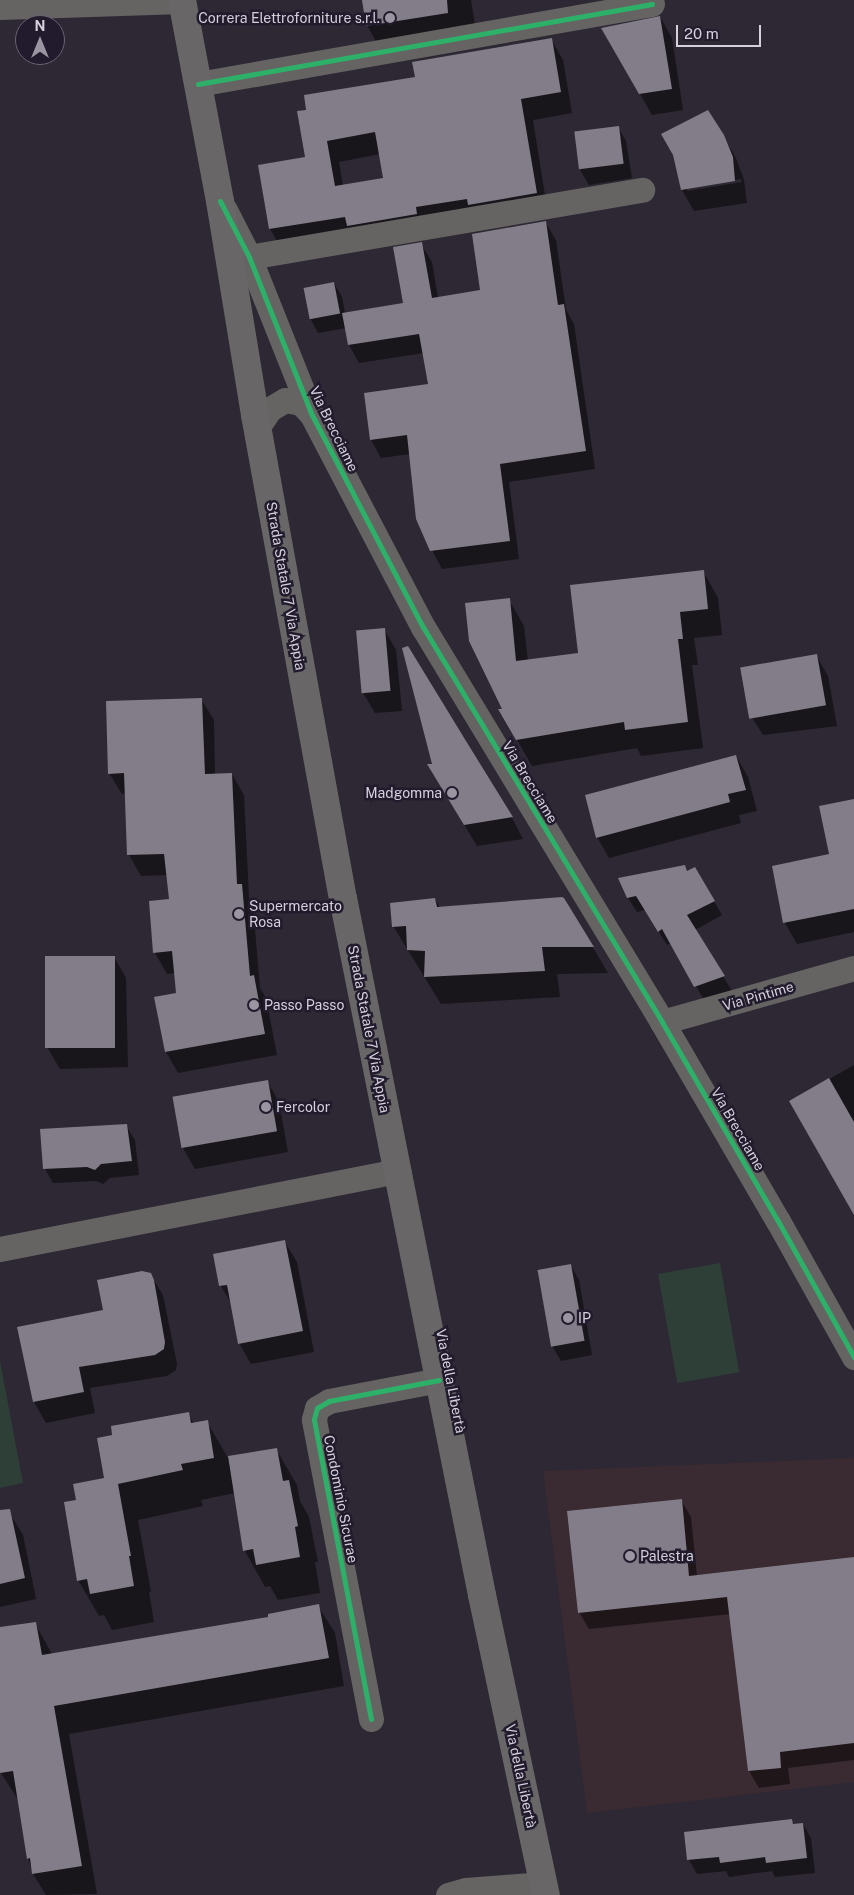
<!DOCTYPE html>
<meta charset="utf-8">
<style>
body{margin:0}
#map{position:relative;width:854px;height:1895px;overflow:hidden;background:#2d2833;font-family:"Public Sans",sans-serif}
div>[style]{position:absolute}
.education>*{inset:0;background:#3a2a32}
.green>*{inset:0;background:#2e3f37;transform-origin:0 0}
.shadow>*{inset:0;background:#0007}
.building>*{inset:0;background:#827d88;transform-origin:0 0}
.street>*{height:25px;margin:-12.5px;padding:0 12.5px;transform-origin:12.5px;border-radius:12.5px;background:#656463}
.secondary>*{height:28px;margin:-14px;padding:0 14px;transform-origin:14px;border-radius:14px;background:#686666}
.cycleway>*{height:5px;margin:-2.5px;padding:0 2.5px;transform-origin:2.5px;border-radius:2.5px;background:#2db169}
.dots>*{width:14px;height:14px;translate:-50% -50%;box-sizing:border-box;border:2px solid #221b2d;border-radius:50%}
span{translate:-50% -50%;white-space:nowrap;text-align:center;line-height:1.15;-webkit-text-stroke:5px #221b2d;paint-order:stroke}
.poi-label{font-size:14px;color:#d4d0dc}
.right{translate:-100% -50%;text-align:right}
.left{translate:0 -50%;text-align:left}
.street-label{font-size:14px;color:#d4d0dc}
.north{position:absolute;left:15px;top:15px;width:50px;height:50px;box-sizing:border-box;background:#221b2d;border:1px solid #696373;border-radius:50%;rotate:0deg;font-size:14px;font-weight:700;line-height:20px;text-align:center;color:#d4d0dc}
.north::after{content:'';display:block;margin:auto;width:18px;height:22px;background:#9a95a1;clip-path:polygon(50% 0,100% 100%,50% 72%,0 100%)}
.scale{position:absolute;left:676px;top:25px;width:85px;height:22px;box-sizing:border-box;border:2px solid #d4d0dc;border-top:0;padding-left:6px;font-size:15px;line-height:18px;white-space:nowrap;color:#d4d0dc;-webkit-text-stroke:4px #221b2d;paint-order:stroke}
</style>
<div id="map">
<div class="education">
<div style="clip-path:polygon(854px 1458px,854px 1782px,587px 1813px,543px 1471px)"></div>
</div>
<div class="green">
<div style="left:720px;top:1263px;width:111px;height:63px;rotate:80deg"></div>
<div style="clip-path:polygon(0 1361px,23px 1483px,0 1488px)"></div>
</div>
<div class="shadow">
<div style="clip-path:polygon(363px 0,471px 0,476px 31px,379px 47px,367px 25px)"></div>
<div style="clip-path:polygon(660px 17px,672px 38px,683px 110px,652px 115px,603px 28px)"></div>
<div style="clip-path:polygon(evenodd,551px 39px,563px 60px,572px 113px,533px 120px,548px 214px,282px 250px,270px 229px,259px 166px,306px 158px,308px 111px,551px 39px,380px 154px,385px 179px,343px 186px,339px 162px,380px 154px)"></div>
<div style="clip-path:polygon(618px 127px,626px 141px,632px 178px,589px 185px,580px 170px)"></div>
<div style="clip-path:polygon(evenodd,723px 136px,736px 158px,744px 180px,747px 203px,694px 211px,682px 190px,674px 154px,723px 136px,741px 179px,742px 182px,687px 191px,687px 188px,741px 179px)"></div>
<div style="clip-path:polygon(545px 222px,556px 240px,566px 310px,574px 324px,595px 469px,509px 482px,519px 559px,442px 569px,432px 550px,410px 454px,381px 458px,371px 440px,365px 394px,430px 385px,424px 353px,359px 363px,349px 345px,346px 328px,318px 333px,310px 318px,334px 283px,342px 297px,345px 313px,404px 304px,421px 244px,432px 262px,438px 298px,482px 291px)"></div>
<div style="clip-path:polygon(703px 571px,718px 598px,722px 635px,694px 638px,698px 665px,692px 665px,703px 748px,641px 756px,637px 748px,532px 766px,500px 710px,504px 710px,509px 600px,524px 626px,528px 661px,579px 655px)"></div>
<div style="clip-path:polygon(384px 629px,396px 650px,402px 711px,375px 713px,363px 693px)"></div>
<div style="clip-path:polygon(407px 647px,512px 818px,523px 839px,477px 846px,441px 786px,434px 766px)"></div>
<div style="clip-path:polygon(816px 655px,828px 676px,837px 726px,763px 735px,750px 714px,742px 669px)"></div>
<div style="clip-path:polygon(201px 699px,214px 720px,215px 775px,232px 774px,244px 795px,249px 898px,253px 906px,260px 988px,266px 998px,277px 1055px,178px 1073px,166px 1052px,155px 998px,178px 994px,176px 973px,167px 974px,155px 953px,170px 900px,167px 875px,141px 876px,129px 855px,126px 794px,122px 794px,109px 773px)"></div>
<div style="clip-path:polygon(736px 756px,748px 777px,757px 811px,739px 815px,741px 823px,609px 858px,597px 837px)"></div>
<div style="clip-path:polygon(854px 800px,854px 932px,797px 944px,785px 923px,830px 855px)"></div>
<div style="clip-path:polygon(685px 866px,688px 872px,695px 869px,722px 915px,695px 930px,732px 991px,704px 1000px,671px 943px,667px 945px,645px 910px,637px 912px,628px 898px)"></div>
<div style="clip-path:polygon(435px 899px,440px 908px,564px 899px,608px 973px,557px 974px,560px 997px,441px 1004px,393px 926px)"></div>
<div style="clip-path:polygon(114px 957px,126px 978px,128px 1067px,60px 1069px,47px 1047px)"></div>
<div style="clip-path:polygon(854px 1065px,854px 1212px,791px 1101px)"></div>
<div style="clip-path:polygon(267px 1081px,279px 1102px,288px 1152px,195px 1169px,183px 1148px)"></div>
<div style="clip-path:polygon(126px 1126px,135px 1140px,139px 1175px,110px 1178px,103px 1184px,96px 1181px,53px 1183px,45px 1169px)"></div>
<div style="clip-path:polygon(284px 1241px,297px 1262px,314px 1352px,251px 1364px,239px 1343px,232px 1305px,221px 1286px,215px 1255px)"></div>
<div style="clip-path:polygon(571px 1266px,579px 1280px,592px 1355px,561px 1361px,552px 1346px)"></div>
<div style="clip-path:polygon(150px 1274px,163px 1295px,177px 1364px,176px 1370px,167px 1376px,90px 1388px,95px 1413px,46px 1423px,34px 1402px,104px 1311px)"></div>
<div style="clip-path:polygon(188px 1413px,194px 1424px,207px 1422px,228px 1458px,276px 1449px,297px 1485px,300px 1501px,309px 1517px,318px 1562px,315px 1562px,320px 1593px,278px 1600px,270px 1586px,265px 1587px,245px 1551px,235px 1493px,201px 1500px,203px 1506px,138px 1520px,151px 1592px,149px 1592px,154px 1622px,112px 1630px,104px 1615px,99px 1616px,78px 1580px,78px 1501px)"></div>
<div style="clip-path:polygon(681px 1500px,691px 1517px,697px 1576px,854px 1558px,854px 1760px,788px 1768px,790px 1784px,759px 1788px,749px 1771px,731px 1614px,589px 1629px,579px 1612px)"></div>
<div style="clip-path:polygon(10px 1514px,23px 1535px,36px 1599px,0 1607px,0 1516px)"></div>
<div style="clip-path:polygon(318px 1606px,335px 1633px,344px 1686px,69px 1734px,97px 1894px,46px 1895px,33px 1874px,28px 1858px,19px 1801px,1px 1773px,0 1629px,35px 1623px,52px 1654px,270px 1618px)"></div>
<div style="clip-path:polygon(792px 1820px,794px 1825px,803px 1824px,811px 1838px,815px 1873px,775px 1877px,772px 1871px,729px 1877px,726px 1871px,697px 1874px,689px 1860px,685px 1833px)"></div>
</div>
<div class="building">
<div style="clip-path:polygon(362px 0,447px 0,448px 13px,366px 26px)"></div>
<div style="clip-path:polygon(660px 16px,672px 89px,639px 94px,601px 28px)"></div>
<div style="clip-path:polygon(evenodd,552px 38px,561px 92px,521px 99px,537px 193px,468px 205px,467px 199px,416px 207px,417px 214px,347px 226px,345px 217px,269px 229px,258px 165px,305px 157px,297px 111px,306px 110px,304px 95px,415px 77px,412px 62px,552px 38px,375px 132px,383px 178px,335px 186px,327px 141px,375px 132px)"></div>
<div style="clip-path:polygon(708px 110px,724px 135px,733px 157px,735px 181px,681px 190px,673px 155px,661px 134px)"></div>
<div style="left:619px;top:126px;width:38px;height:45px;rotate:83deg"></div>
<div style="clip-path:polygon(546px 221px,558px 305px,564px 304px,586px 451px,500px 464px,510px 541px,430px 551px,416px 519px,407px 435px,370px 440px,364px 393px,428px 384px,419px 334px,348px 345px,342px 313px,403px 303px,393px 247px,422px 242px,432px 298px,480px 290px,472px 234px)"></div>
<div style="left:334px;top:282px;width:32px;height:31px;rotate:79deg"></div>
<div style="clip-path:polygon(704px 570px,708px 609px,680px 612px,683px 639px,678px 639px,688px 722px,625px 730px,624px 722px,516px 740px,498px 709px,502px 709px,469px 641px,465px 603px,510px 598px,516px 661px,578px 653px,570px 585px)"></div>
<div style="left:385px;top:628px;width:63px;height:29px;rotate:85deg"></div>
<div style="clip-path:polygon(408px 646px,466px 741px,513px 817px,464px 825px,427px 764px,432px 764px,402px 648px)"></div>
<div style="left:817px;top:654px;width:52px;height:78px;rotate:80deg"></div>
<div style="clip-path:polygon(202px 698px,205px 774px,232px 773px,237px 884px,242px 884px,250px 976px,254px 975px,265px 1034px,165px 1052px,154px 997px,176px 993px,172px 951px,153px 953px,149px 901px,169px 899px,164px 854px,127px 855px,124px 773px,108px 774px,106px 701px)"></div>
<div style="clip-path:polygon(736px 755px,746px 790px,728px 794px,730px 802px,596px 838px,585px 795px)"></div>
<div style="clip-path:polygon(854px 799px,854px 909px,783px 923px,772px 866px,829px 854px,819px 806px)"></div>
<div style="clip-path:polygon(685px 865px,687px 871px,695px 867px,715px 901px,687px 915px,725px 976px,694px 987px,662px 929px,658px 932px,636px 896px,627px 898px,618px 878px)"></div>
<div style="clip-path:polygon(562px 897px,564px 898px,594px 947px,542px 947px,545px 971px,424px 977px,425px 951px,407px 950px,406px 926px,392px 927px,390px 903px,435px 898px,437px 907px)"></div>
<div style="left:45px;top:956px;width:70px;height:92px"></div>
<div style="clip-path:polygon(829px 1078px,854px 1122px,854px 1215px,789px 1101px)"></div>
<div style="left:268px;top:1080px;width:52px;height:97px;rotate:80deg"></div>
<div style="clip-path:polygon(127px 1124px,132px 1161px,101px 1164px,95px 1170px,87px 1167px,43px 1169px,40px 1129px)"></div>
<div style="clip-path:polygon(285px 1240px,303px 1331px,238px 1344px,227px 1285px,219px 1286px,213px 1254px)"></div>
<div style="left:571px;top:1264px;width:78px;height:34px;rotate:80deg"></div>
<div style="clip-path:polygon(142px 1271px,151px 1273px,154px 1280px,165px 1342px,164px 1349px,155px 1355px,79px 1367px,84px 1392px,33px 1402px,17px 1327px,103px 1310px,97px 1280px)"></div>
<div style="clip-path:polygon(189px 1412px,191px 1423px,208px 1420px,214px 1458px,181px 1464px,183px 1470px,118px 1484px,131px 1556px,129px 1556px,134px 1586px,90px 1594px,87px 1579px,77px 1581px,64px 1502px,76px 1500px,73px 1484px,104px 1478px,97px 1438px,112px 1435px,111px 1426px)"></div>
<div style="clip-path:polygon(277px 1448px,283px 1481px,289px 1480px,298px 1526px,295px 1527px,300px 1557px,256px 1565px,253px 1549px,243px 1551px,228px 1456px)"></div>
<div style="clip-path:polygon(682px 1499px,689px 1576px,854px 1557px,854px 1743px,780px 1752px,781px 1768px,748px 1771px,727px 1597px,578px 1613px,567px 1511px)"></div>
<div style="clip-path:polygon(10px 1509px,25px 1578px,0 1584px,0 1510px)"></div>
<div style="clip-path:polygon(319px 1604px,329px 1658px,54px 1706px,82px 1866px,32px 1874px,30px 1858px,27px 1859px,13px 1771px,0 1773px,0 1627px,36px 1622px,42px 1655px,268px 1617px,268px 1614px)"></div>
<div style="clip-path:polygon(792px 1819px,793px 1824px,803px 1823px,807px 1858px,766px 1863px,765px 1857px,720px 1863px,719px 1857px,687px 1860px,684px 1832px)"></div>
</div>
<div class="street">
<div style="left:0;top:7px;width:182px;rotate:-1.9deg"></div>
<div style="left:198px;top:84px;width:461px;rotate:-10deg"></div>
<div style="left:225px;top:210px;width:53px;rotate:62.9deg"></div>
<div style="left:249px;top:257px;width:170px;rotate:68.3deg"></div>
<div style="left:312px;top:415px;width:239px;rotate:62.4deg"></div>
<div style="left:423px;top:627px;width:462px;rotate:58.8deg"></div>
<div style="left:662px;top:1022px;width:230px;rotate:59.8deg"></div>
<div style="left:778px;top:1221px;width:156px;rotate:60.8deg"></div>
<div style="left:249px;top:257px;width:399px;rotate:-9.7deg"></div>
<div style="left:257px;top:428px;width:23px;rotate:-56deg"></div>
<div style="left:270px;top:409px;width:17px;rotate:-31deg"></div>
<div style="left:285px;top:400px;width:16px;rotate:11deg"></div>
<div style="left:301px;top:403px;width:16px;rotate:47deg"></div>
<div style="left:662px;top:1022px;width:199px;rotate:-15.7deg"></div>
<div style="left:0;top:1249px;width:406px;rotate:-11.1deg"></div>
<div style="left:371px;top:1719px;width:305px;rotate:-100.8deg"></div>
<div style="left:314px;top:1419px;width:11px;rotate:-75deg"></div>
<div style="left:317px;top:1408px;width:14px;rotate:-30deg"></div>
<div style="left:329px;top:1401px;width:112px;rotate:-10.8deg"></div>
<div style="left:448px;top:1895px;width:19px;rotate:-16deg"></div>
<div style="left:466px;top:1890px;width:78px;rotate:-4.4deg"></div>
</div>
<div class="secondary">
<div style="left:182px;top:0;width:205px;rotate:79.3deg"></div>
<div style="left:220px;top:201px;width:217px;rotate:80.7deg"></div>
<div style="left:255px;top:415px;width:491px;rotate:79.7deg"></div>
<div style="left:343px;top:898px;width:711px;rotate:78.72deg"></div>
<div style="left:482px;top:1595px;width:307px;rotate:78deg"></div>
</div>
<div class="cycleway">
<div style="left:198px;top:84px;width:461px;rotate:-10deg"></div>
<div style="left:220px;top:201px;width:63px;rotate:62.6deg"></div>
<div style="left:249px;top:257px;width:170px;rotate:68.3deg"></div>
<div style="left:312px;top:415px;width:239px;rotate:62.4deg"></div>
<div style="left:423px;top:627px;width:462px;rotate:58.8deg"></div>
<div style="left:662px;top:1022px;width:230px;rotate:59.8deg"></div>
<div style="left:778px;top:1221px;width:156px;rotate:60.8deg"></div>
<div style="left:371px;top:1719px;width:305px;rotate:-100.8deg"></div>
<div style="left:314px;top:1419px;width:11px;rotate:-75deg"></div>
<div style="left:317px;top:1408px;width:14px;rotate:-30deg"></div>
<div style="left:329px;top:1401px;width:112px;rotate:-10.8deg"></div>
</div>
<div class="dots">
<div style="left:390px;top:18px;background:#9a95a1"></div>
<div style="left:452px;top:793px;background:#9a95a1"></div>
<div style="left:239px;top:914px;background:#9a95a1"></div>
<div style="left:254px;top:1005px;background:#9a95a1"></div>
<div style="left:266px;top:1107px;background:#9a95a1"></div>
<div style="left:568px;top:1318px;background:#9a95a1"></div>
<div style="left:630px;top:1556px;background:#9a95a1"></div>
</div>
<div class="poi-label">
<span class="right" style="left:380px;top:18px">Correra Elettroforniture s.r.l.</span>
<span class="right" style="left:442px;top:793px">Madgomma</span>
<span class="left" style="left:249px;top:914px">Supermercato<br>Rosa</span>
<span class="left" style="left:264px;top:1005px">Passo Passo</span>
<span class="left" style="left:276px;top:1107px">Fercolor</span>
<span class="left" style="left:578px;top:1318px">IP</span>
<span class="left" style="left:640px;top:1556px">Palestra</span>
</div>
<div class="street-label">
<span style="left:334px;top:429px;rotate:64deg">Via Brecciame</span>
<span style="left:286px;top:586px;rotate:80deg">Strada Statale 7 Via Appia</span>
<span style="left:530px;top:782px;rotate:59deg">Via Brecciame</span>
<span style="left:758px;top:996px;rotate:-16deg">Via Pintime</span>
<span style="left:369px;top:1029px;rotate:79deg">Strada Statale 7 Via Appia</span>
<span style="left:738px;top:1129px;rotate:60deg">Via Brecciame</span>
<span style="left:451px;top:1381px;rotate:79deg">Via della Libertà</span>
<span style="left:341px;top:1499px;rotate:79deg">Condominio Sicurae</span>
<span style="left:521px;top:1776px;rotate:78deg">Via della Libertà</span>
</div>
<div class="north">N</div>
<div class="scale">20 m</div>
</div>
